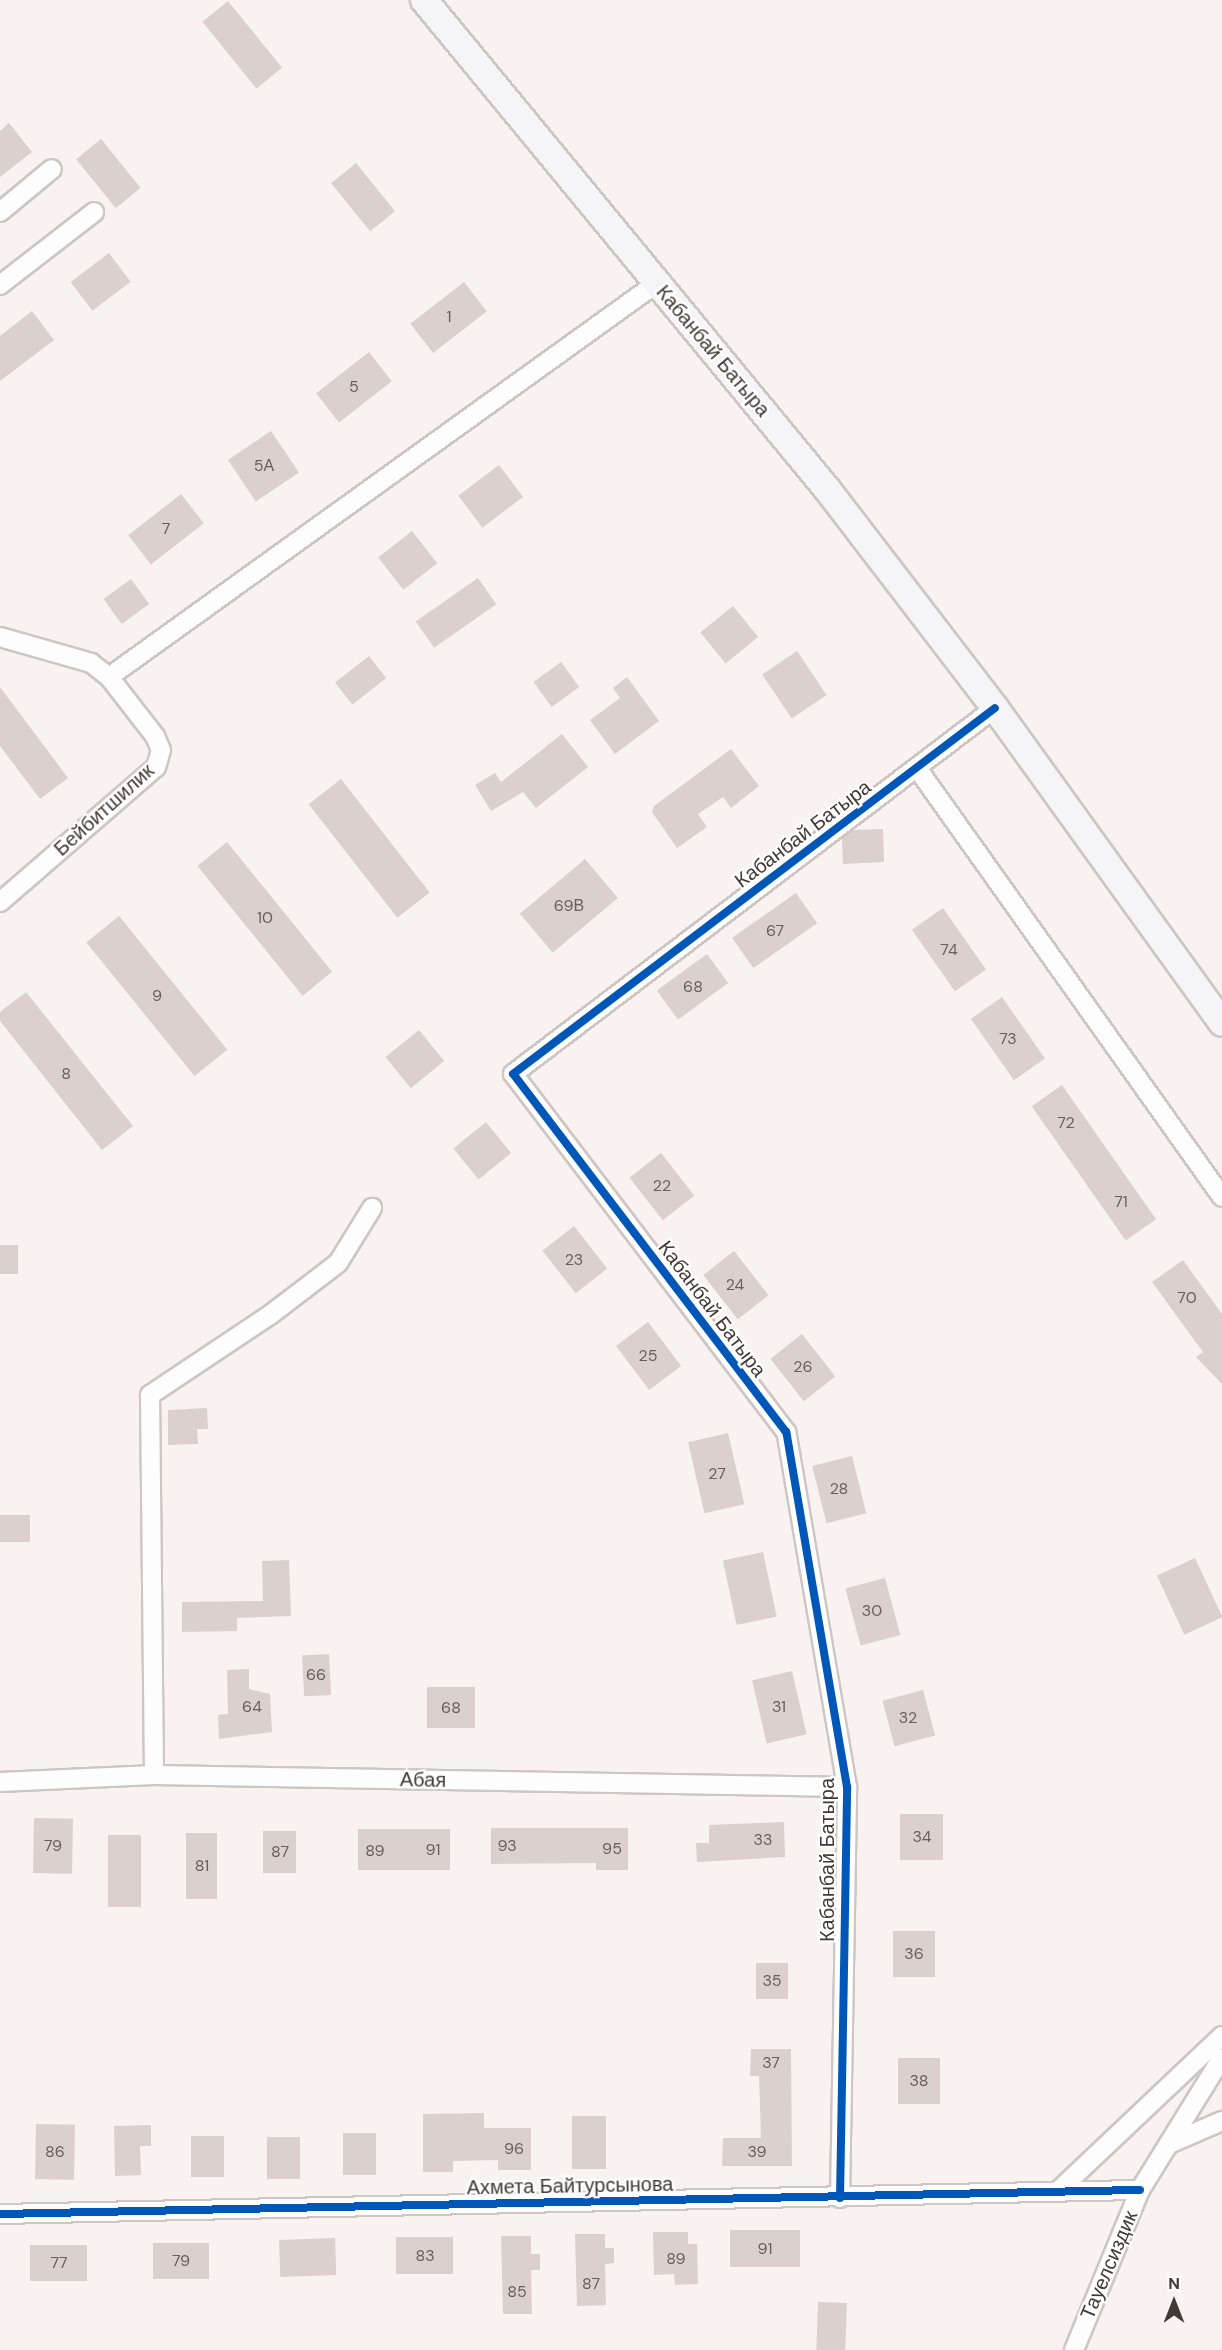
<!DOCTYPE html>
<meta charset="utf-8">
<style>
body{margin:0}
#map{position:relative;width:1222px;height:2350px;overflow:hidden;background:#f8f2f0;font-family:"DM Sans",sans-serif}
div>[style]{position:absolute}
.building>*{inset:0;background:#dbd0cd;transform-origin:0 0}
.roads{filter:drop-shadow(2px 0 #cec6c3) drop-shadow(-2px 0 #cec6c3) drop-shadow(0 2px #cec6c3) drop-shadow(0 -2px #cec6c3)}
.street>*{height:18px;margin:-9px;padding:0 9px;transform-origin:9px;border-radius:9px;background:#fefdfd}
.secondary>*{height:26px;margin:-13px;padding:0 13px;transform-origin:13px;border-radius:13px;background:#f5f5f8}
.cycleway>*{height:8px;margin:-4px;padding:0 4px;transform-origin:4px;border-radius:4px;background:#0057b8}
span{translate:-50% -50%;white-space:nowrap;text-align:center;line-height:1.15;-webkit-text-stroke:4.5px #fff;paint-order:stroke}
.number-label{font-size:16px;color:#695e5a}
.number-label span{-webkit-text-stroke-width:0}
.street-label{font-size:20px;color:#433834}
.north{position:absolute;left:1144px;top:2272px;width:60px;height:60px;-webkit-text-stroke:4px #fff;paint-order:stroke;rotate:0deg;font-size:16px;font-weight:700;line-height:24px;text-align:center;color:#433834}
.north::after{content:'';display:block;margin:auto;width:21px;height:27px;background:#433834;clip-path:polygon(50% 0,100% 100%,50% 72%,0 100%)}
</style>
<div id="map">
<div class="building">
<div style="left:228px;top:1px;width:86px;height:33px;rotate:51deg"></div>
<div style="clip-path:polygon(9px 123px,32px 152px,0 177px,0 131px)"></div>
<div style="left:101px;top:139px;width:63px;height:32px;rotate:51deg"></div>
<div style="left:356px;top:163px;width:62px;height:32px;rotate:51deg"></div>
<div style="left:109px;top:253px;width:36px;height:48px;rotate:53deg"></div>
<div style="left:464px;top:282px;width:37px;height:68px;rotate:52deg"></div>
<div style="clip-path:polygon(32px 311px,54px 340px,0 381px,0 336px)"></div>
<div style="left:369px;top:352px;width:37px;height:67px;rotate:52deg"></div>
<div style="left:271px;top:431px;width:50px;height:52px;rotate:56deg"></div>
<div style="left:499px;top:465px;width:40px;height:51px;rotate:53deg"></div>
<div style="left:181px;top:494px;width:37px;height:67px;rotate:52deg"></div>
<div style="left:412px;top:531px;width:41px;height:43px;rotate:52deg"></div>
<div style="left:478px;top:578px;width:32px;height:76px;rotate:55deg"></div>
<div style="left:131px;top:579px;width:31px;height:34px;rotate:54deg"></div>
<div style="left:733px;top:606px;width:40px;height:42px;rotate:51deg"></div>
<div style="left:797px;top:651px;width:53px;height:42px;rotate:56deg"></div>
<div style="left:369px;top:656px;width:28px;height:43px;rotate:52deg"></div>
<div style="left:561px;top:662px;width:31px;height:34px;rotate:54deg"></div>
<div style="clip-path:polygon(627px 677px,659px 721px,615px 754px,590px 720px,620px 698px,613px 688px)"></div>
<div style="clip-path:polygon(0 687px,68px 778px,40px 799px,0 746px)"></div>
<div style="clip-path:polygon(562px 734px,588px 767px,536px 808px,523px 792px,491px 811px,475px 785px,495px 773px,501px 782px)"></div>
<div style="clip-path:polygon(731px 749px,759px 786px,731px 808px,723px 797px,698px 814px,707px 827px,677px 848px,652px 812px,654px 806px)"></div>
<div style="left:341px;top:779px;width:144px;height:41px;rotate:52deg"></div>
<div style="clip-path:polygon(883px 829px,884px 862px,843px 864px,842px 838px,853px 830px)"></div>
<div style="left:227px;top:842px;width:167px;height:38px;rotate:51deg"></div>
<div style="left:585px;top:859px;width:51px;height:85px;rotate:50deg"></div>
<div style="left:796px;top:893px;width:37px;height:78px;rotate:55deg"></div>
<div style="left:943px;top:908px;width:75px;height:38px;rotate:55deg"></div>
<div style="left:119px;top:916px;width:172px;height:42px;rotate:51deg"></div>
<div style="left:707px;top:954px;width:36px;height:62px;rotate:54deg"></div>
<div style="clip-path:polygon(26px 992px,133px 1126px,102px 1150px,0 1021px,0 1012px)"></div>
<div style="left:1002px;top:997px;width:75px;height:38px;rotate:55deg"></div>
<div style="left:419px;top:1030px;width:40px;height:43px;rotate:51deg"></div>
<div style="left:1062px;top:1085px;width:164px;height:37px;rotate:55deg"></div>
<div style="left:486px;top:1122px;width:40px;height:42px;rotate:51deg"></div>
<div style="left:661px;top:1153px;width:54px;height:40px;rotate:52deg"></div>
<div style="left:574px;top:1226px;width:54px;height:40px;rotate:52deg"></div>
<div style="left:0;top:1245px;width:18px;height:29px"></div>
<div style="left:734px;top:1251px;width:56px;height:39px;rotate:52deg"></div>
<div style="clip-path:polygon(1183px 1260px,1222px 1314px,1222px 1384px,1196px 1357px,1203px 1352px,1152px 1282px)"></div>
<div style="left:648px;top:1322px;width:55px;height:40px;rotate:53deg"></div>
<div style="left:802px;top:1334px;width:54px;height:40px;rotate:52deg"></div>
<div style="clip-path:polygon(207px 1408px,208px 1429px,197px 1429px,198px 1444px,168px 1445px,168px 1410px)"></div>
<div style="left:728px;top:1433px;width:73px;height:41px;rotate:77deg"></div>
<div style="left:852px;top:1456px;width:59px;height:41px;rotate:76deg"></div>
<div style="left:0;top:1515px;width:30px;height:27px"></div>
<div style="left:763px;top:1552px;width:66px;height:41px;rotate:78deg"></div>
<div style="left:1195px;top:1558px;width:65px;height:42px;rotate:65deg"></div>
<div style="clip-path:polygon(289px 1560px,291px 1616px,237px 1618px,237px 1631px,182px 1632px,182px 1602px,263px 1601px,262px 1561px)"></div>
<div style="left:885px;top:1578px;width:59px;height:41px;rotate:75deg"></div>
<div style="left:329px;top:1654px;width:41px;height:27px;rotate:87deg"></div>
<div style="clip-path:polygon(249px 1669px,249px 1689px,270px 1694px,272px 1732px,219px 1739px,218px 1715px,228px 1714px,227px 1670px)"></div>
<div style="left:792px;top:1671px;width:65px;height:41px;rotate:77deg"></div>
<div style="left:475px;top:1687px;width:41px;height:48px;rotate:90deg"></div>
<div style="left:923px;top:1690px;width:47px;height:42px;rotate:75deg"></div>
<div style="left:900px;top:1814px;width:43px;height:46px"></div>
<div style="left:34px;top:1818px;width:39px;height:55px;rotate:1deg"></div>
<div style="clip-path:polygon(784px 1822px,785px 1857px,697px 1862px,696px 1843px,709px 1843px,709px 1825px)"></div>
<div style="clip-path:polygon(491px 1828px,628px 1828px,628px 1870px,596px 1870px,596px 1863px,491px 1864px)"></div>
<div style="left:450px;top:1829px;width:41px;height:92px;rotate:90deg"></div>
<div style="left:263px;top:1831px;width:33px;height:42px"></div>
<div style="left:186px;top:1833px;width:31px;height:66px"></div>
<div style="left:108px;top:1835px;width:33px;height:72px"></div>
<div style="left:893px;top:1931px;width:42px;height:46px"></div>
<div style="left:756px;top:1963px;width:32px;height:36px"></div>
<div style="clip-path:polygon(751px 2049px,791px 2049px,792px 2166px,722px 2166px,723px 2138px,761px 2138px,759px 2076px,750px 2076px)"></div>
<div style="left:898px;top:2058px;width:42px;height:46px"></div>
<div style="clip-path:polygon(484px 2113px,484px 2128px,531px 2128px,531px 2170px,498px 2170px,498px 2160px,453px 2161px,453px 2172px,423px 2172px,423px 2114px)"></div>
<div style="left:572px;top:2116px;width:34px;height:53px"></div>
<div style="left:36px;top:2124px;width:39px;height:55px;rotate:1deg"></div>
<div style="clip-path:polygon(151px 2125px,151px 2146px,140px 2146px,141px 2175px,115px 2176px,114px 2126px)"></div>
<div style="left:343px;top:2133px;width:33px;height:42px"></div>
<div style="left:191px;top:2136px;width:33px;height:41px"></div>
<div style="left:300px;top:2137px;width:42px;height:33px;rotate:90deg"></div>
<div style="left:800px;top:2230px;width:37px;height:70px;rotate:90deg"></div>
<div style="clip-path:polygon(653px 2232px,688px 2232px,688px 2244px,697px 2244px,698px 2284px,675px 2285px,674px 2274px,654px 2275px)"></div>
<div style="clip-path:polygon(575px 2234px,605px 2234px,605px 2248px,614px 2248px,614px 2263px,605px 2264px,606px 2305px,577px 2306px)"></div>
<div style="clip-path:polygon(501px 2236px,531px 2236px,531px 2254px,540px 2254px,540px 2270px,531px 2270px,532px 2314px,503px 2314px)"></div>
<div style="left:453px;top:2237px;width:37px;height:57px;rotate:90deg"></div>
<div style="left:335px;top:2238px;width:37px;height:56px;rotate:88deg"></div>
<div style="left:153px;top:2243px;width:56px;height:36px"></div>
<div style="left:30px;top:2245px;width:57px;height:36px"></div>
<div style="left:818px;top:2302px;width:29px;height:48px;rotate:2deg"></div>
</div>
<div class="roads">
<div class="street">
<div style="left:0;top:212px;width:67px;rotate:-39.6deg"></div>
<div style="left:0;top:285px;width:119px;rotate:-37.8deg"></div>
<div style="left:0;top:637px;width:95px;rotate:15.9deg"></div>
<div style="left:91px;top:663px;width:23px;rotate:38deg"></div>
<div style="left:109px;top:677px;width:75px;rotate:52.1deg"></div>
<div style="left:155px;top:736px;width:15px;rotate:67deg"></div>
<div style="left:161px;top:750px;width:18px;rotate:106deg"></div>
<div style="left:156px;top:767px;width:206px;rotate:139.1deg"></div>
<div style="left:109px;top:677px;width:675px;rotate:-35.72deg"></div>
<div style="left:917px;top:768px;width:526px;rotate:54.59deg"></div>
<div style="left:154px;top:1775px;width:380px;rotate:-90.6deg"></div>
<div style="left:150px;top:1395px;width:144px;rotate:-33.7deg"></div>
<div style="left:270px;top:1315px;width:86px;rotate:-37.4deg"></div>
<div style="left:338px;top:1263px;width:65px;rotate:-58.3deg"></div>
<div style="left:0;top:1782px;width:154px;rotate:-2.6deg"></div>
<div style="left:154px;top:1775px;width:693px;rotate:0.99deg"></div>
<div style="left:1169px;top:2144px;width:58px;rotate:-23.5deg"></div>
<div style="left:1057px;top:2192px;width:227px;rotate:-43.4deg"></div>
<div style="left:840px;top:2198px;width:411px;rotate:-89deg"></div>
<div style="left:847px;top:1787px;width:360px;rotate:-99.7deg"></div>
<div style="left:786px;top:1432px;width:450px;rotate:-127.3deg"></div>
<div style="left:513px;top:1074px;width:605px;rotate:-37.21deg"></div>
<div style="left:0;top:2214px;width:1140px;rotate:-1.21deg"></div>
<div style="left:1074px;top:2350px;width:173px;rotate:-67.6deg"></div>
<div style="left:1140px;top:2190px;width:155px;rotate:-58.2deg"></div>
</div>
<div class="secondary">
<div style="left:424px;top:0;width:634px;rotate:50.51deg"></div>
<div style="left:827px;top:489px;width:276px;rotate:52.5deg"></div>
<div style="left:995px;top:708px;width:388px;rotate:54.2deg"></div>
</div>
</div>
<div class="cycleway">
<div style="left:840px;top:2198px;width:411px;rotate:-89deg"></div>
<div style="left:847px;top:1787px;width:360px;rotate:-99.7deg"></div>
<div style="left:786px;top:1432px;width:450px;rotate:-127.3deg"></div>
<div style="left:513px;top:1074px;width:605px;rotate:-37.21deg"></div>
<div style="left:0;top:2214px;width:1140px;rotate:-1.21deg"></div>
</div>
<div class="number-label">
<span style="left:449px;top:317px">1</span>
<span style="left:354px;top:387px">5</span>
<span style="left:264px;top:466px">5А</span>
<span style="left:166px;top:529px">7</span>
<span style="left:569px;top:906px">69В</span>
<span style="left:265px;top:918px">10</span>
<span style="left:775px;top:931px">67</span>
<span style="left:949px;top:950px">74</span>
<span style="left:693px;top:987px">68</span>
<span style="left:157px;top:996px">9</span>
<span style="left:1008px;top:1039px">73</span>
<span style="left:66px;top:1074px">8</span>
<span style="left:1066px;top:1123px">72</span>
<span style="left:662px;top:1186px">22</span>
<span style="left:1121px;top:1202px">71</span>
<span style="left:574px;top:1260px">23</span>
<span style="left:735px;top:1285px">24</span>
<span style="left:1187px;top:1298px">70</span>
<span style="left:648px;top:1356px">25</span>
<span style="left:803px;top:1367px">26</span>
<span style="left:717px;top:1474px">27</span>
<span style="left:839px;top:1489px">28</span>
<span style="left:872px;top:1611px">30</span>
<span style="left:316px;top:1675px">66</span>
<span style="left:252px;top:1707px">64</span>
<span style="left:779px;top:1707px">31</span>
<span style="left:451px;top:1708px">68</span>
<span style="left:908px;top:1718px">32</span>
<span style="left:922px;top:1837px">34</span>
<span style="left:763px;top:1840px">33</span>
<span style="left:53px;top:1846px">79</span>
<span style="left:507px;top:1846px">93</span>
<span style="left:612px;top:1849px">95</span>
<span style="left:433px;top:1850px">91</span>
<span style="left:375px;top:1851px">89</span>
<span style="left:280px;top:1852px">87</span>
<span style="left:202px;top:1866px">81</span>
<span style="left:914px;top:1954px">36</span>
<span style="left:772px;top:1981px">35</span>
<span style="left:771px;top:2063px">37</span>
<span style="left:919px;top:2081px">38</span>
<span style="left:514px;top:2149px">96</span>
<span style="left:55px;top:2152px">86</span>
<span style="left:757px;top:2152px">39</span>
<span style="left:765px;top:2249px">91</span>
<span style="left:425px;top:2256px">83</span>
<span style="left:676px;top:2259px">89</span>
<span style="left:181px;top:2261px">79</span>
<span style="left:59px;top:2263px">77</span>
<span style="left:591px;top:2284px">87</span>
<span style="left:517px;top:2292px">85</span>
</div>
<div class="street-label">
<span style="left:713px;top:351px;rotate:50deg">Кабанбай Батыра</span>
<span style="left:104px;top:810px;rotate:-42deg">Бейбитшилик</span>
<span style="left:803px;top:834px;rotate:-37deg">Кабанбай Батыра</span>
<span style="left:712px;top:1309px;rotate:53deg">Кабанбай Батыра</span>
<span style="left:423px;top:1780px;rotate:1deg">Абая</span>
<span style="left:827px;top:1860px;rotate:-90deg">Кабанбай Батыра</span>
<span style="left:570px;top:2186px;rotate:-1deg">Ахмета Байтурсынова</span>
<span style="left:1109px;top:2265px;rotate:-67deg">Тауелсиздик</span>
</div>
<div class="north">N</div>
</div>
